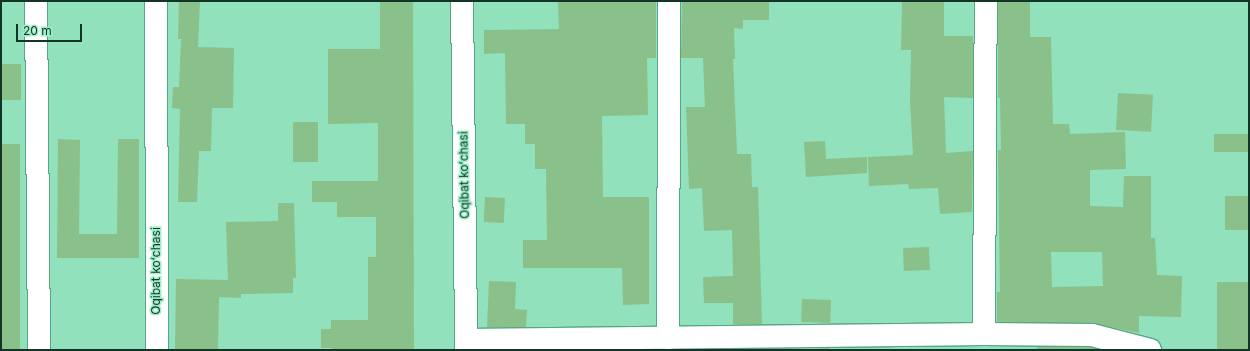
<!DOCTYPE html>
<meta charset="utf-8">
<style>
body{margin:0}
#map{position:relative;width:1250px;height:351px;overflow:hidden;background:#90e1bc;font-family:Inter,sans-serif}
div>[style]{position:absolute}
.building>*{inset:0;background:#8ac089;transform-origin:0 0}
.roads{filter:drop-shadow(1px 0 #56a785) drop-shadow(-1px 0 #56a785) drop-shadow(0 1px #56a785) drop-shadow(0 -1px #56a785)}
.minor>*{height:22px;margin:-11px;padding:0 11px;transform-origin:11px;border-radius:11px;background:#fff}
span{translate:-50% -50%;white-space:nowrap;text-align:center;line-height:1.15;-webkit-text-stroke:3px #9deec9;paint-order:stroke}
.street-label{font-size:12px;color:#133527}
.frame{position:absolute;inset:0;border:2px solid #133527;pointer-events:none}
.scale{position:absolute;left:16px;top:24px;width:66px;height:18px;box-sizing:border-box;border:2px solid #133527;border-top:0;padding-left:5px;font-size:12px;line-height:14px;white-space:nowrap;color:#133527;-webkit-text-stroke:3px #9deec9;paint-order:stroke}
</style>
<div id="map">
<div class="building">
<div style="clip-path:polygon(179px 1px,200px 1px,198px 47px,234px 48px,233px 108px,212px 108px,211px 151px,199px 151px,197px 202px,178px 202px,180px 109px,172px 108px,173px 87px,179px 87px,181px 39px,178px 39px)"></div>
<div style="clip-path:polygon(380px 1px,413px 1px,414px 350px,332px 350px,332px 348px,321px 348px,321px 329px,331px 329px,331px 320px,368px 320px,368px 257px,376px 257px,376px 217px,337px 217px,337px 202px,312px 202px,312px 181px,378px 181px,378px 123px,328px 124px,328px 49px,380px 49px)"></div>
<div style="clip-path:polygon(558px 1px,656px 1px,656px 58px,647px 58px,648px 115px,602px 116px,603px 197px,649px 197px,649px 304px,623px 305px,622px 268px,523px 268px,523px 240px,547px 240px,546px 169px,535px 169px,535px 144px,525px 144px,525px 124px,506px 124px,505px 53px,484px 54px,484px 30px,559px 29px)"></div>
<div style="clip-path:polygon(682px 1px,769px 2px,769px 20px,743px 20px,743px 29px,734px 28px,735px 59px,733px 59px,737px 154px,751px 154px,752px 187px,758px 187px,762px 324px,733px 324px,733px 303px,704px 303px,703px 277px,733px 276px,732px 230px,704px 231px,702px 188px,689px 189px,686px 107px,705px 107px,703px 58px,681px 58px)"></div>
<div style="clip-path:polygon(902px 1px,944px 1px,944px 36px,973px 36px,973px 98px,944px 97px,946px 153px,973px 151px,972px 212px,940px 214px,938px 188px,909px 189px,908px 184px,869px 186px,868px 157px,913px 155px,910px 101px,911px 50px,901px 50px)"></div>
<div style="clip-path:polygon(evenodd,998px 1px,1030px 1px,1030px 37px,1051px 37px,1053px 124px,1069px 124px,1070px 134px,1125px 132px,1126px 169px,1090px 170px,1090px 206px,1123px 207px,1124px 176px,1151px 176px,1151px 238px,1155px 238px,1157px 275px,1182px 276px,1181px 317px,1139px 316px,1139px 333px,1092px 323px,997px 322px,997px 292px,1000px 292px,998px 150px,1001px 150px,1000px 98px,998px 98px,998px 1px,1051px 252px,1102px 252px,1103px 286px,1052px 287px,1051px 252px)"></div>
<div style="left:1px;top:64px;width:20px;height:36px"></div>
<div style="left:1118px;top:93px;width:35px;height:37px;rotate:3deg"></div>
<div style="left:293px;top:122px;width:25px;height:40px"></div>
<div style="left:1214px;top:134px;width:35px;height:18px"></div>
<div style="clip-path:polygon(58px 139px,80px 140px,79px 234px,117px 234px,118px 139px,139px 139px,139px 258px,57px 258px)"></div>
<div style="clip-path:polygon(825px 141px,826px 159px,867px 157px,867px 173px,806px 177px,804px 142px)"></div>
<div style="left:1px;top:144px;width:19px;height:206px"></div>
<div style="left:1225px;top:196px;width:24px;height:34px"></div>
<div style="left:485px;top:197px;width:20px;height:25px;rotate:3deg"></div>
<div style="clip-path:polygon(278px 203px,294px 203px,296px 278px,293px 278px,293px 293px,241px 294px,241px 298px,219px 297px,218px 350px,175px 350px,176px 279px,228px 280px,226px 222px,278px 221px)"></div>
<div style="left:929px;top:247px;width:23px;height:26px;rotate:88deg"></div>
<div style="clip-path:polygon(489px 281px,516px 282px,515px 309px,527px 310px,526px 327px,487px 327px)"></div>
<div style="left:1217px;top:282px;width:32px;height:68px"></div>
<div style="left:831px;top:300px;width:23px;height:29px;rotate:92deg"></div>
<div style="clip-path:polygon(1037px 347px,1090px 347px,1100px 350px,1037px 350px)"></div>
<div style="clip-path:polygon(829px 348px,829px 350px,804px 350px,804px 349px)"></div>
</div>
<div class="roads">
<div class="minor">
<div style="left:36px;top:1px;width:349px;rotate:89.5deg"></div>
<div style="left:156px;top:1px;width:349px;rotate:89.8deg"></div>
<div style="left:462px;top:1px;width:349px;rotate:89.3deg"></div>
<div style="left:984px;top:334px;width:333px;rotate:-89.7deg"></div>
<div style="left:668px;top:338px;width:337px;rotate:-89.8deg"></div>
<div style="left:466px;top:340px;width:518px;rotate:-0.66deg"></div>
<div style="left:984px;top:334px;width:108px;rotate:0.5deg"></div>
<div style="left:1092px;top:335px;width:60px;rotate:14.5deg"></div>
</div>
</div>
<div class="street-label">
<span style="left:464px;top:175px;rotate:-91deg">Oqibat koʻchasi</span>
<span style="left:156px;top:271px;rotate:-90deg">Oqibat koʻchasi</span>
</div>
<div class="frame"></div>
<div class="scale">20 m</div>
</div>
